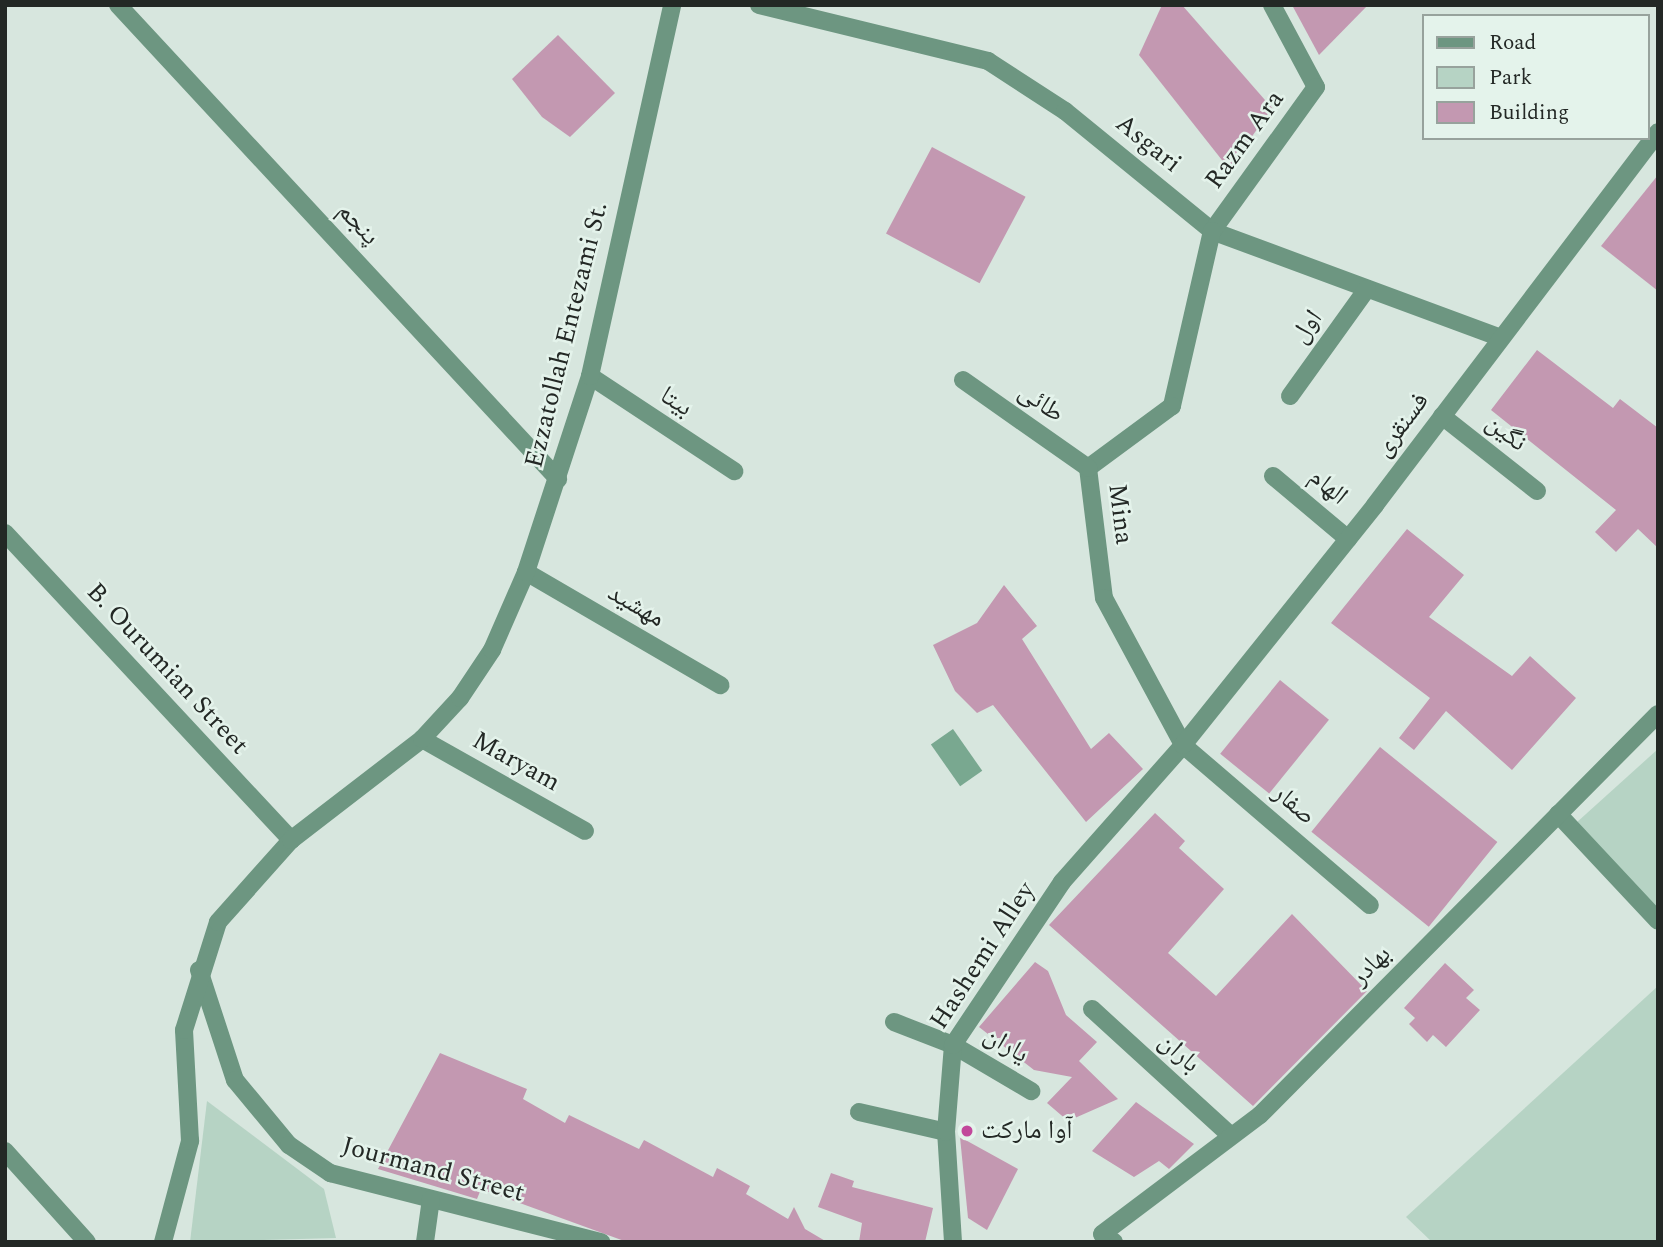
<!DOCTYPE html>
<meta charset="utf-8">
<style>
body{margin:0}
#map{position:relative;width:1663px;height:1247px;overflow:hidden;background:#d7e6de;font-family:Spectral,"Noto Naskh Arabic",serif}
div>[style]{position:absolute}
.green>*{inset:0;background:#b6d3c4}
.water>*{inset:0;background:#79a890;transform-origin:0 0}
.building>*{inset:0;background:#c398b1;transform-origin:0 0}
.minor>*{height:18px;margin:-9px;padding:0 9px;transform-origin:9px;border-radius:9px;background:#6d9681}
.dots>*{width:19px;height:19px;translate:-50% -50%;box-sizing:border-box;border:4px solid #e4f3eb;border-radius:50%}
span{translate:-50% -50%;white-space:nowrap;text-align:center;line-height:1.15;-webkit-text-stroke:5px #e4f3eb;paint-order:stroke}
.street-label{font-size:26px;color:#232825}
.poi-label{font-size:26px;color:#232825}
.left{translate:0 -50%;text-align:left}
.frame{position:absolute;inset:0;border:7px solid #232825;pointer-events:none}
.legend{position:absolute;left:1422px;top:14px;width:228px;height:126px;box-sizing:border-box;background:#e4f3eb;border:2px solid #97a29c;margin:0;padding:9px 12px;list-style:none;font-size:21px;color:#232825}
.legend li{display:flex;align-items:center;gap:14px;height:35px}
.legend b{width:35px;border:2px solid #97a29c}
</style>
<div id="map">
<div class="green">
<div style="clip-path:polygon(1658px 749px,1658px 912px,1576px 823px)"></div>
<div style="clip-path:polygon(1658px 986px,1658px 1242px,1432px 1242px,1406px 1217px)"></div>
<div style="clip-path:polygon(207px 1101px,324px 1189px,336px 1238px,190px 1242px)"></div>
</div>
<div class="water">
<div style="left:953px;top:729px;width:51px;height:27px;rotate:55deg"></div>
</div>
<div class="building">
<div style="clip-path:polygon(1162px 5px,1182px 5px,1272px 108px,1229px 169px,1139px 55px)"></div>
<div style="clip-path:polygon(1292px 5px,1368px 5px,1319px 55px)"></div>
<div style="clip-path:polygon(558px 35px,615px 93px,570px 137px,542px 117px,512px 79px)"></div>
<div style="left:932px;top:147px;width:106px;height:98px;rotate:28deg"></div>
<div style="clip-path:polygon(1658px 175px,1658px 291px,1601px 246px)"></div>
<div style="clip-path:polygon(1537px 350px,1613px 408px,1620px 399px,1658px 428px,1658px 548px,1638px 529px,1616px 552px,1595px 532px,1616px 510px,1491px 410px)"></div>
<div style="clip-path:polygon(1407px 529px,1464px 575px,1429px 617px,1512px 676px,1530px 656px,1576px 698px,1512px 770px,1446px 711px,1414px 750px,1399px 738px,1430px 698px,1331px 623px)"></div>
<div style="clip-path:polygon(1004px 585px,1037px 626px,1022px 639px,1091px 749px,1109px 733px,1143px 769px,1086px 822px,993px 705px,977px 713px,955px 691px,933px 645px,977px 623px)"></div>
<div style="left:1280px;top:680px;width:63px;height:95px;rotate:39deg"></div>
<div style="left:1380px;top:747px;width:151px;height:109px;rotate:39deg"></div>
<div style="clip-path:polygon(1155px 813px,1185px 841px,1179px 848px,1224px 889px,1168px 953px,1216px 996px,1292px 914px,1367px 991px,1253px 1106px,1049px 925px)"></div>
<div style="clip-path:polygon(1035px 962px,1048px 971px,1066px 1015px,1097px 1042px,1079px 1061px,1118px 1099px,1068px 1121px,1047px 1103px,1072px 1077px,1034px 1070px,979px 1027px)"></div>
<div style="clip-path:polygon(1445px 963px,1474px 990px,1466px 998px,1480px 1010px,1446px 1047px,1433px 1035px,1427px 1042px,1409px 1024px,1415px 1018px,1404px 1008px)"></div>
<div style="clip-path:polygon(440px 1053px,527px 1089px,523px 1099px,565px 1123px,569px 1115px,639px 1149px,644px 1140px,713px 1177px,717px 1168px,750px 1186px,746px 1194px,788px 1219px,794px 1207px,805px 1229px,827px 1242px,627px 1242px,481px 1189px,477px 1199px,378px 1169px)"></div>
<div style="clip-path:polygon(1136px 1102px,1194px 1144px,1169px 1169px,1159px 1161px,1134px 1177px,1092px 1151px)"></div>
<div style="clip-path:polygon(960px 1137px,1018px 1169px,987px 1230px,968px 1218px)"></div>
<div style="clip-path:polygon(831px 1173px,854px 1181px,852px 1187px,933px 1208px,925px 1242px,859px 1242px,862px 1223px,818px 1207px)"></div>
</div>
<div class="minor">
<div style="left:118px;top:5px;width:647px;rotate:47.13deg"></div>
<div style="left:759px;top:5px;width:236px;rotate:13.7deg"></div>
<div style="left:988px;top:61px;width:92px;rotate:33deg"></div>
<div style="left:1065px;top:111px;width:190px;rotate:39.2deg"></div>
<div style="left:1212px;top:231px;width:308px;rotate:20.3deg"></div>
<div style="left:1272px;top:5px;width:93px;rotate:61.8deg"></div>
<div style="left:1316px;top:87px;width:178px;rotate:125.8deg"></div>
<div style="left:1212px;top:231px;width:180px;rotate:102.9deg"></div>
<div style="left:1172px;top:406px;width:104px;rotate:143.6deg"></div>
<div style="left:1088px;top:468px;width:131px;rotate:83deg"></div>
<div style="left:1104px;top:598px;width:167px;rotate:61.7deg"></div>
<div style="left:1183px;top:745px;width:246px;rotate:40.6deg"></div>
<div style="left:590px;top:376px;width:173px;rotate:33.4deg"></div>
<div style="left:963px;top:380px;width:153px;rotate:35.1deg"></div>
<div style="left:1290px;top:396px;width:132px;rotate:-54.3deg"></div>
<div style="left:1442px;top:416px;width:121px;rotate:38.3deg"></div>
<div style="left:1273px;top:476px;width:98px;rotate:40deg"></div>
<div style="left:5px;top:533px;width:420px;rotate:47deg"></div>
<div style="left:526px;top:572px;width:225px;rotate:30.2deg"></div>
<div style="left:422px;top:739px;width:187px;rotate:29.4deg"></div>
<div style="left:1558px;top:814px;width:146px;rotate:46.9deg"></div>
<div style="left:199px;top:970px;width:116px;rotate:71.9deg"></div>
<div style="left:235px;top:1080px;width:85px;rotate:50.3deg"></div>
<div style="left:289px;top:1145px;width:50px;rotate:34.3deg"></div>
<div style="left:330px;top:1173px;width:280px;rotate:14.3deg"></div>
<div style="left:1092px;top:1009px;width:188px;rotate:42.4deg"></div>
<div style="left:894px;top:1022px;width:63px;rotate:21.3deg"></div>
<div style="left:953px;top:1045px;width:91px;rotate:30.5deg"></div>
<div style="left:859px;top:1112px;width:89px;rotate:12.9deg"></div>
<div style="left:5px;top:1151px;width:122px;rotate:48deg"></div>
<div style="left:163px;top:1242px;width:105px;rotate:-75deg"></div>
<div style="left:190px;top:1141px;width:111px;rotate:-93.1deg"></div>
<div style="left:184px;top:1030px;width:113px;rotate:-72.5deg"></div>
<div style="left:218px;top:922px;width:110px;rotate:-48.3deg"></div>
<div style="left:291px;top:840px;width:165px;rotate:-37.6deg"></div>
<div style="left:422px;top:739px;width:56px;rotate:-47.2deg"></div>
<div style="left:460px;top:698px;width:58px;rotate:-56.3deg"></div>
<div style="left:492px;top:650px;width:85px;rotate:-66.4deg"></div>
<div style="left:526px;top:572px;width:206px;rotate:-71.9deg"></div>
<div style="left:590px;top:376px;width:380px;rotate:-77.5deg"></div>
<div style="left:425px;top:1242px;width:43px;rotate:-82.1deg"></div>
<div style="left:953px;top:1242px;width:110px;rotate:-93.6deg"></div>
<div style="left:946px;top:1132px;width:87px;rotate:-85.4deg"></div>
<div style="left:953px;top:1045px;width:196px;rotate:-56.2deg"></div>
<div style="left:1062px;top:882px;width:183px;rotate:-48.5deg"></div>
<div style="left:1183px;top:745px;width:307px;rotate:-51.3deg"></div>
<div style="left:1375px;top:505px;width:468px;rotate:-52.8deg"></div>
<div style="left:1114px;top:1242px;width:14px;rotate:-146deg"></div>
<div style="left:1102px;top:1234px;width:198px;rotate:-37deg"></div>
<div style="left:1260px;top:1115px;width:565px;rotate:-45.22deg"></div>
</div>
<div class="dots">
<div style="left:967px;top:1131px;background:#c2489b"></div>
</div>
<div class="street-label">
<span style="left:1245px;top:140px;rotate:-54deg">Razm Ara</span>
<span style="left:1148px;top:144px;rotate:39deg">Asgari</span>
<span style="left:358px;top:224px;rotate:47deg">پنجم</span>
<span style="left:1307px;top:327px;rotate:-54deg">اول</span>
<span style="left:567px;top:335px;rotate:-76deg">Ezzatollah Entezami St.</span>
<span style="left:676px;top:402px;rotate:33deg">بیتا</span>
<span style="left:1041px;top:403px;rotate:35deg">طائی</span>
<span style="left:1402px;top:425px;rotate:-53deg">فسنقری</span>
<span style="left:1506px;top:433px;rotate:38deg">نگین</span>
<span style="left:1328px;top:487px;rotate:40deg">الهام</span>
<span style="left:1120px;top:514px;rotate:83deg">Mina</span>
<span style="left:636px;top:606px;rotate:30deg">مهشید</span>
<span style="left:167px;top:669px;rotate:47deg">B. Ourumian Street</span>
<span style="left:516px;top:762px;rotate:29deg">Maryam</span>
<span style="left:1294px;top:805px;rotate:41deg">صفار</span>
<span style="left:983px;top:956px;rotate:-57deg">Hashemi Alley</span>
<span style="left:1371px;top:966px;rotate:-45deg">بهادر</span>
<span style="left:1006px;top:1045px;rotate:31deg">یاران</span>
<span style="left:1179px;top:1053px;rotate:42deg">باران</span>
<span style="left:433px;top:1170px;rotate:15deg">Jourmand Street</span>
</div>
<div class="poi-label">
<span class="left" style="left:981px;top:1131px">آوا مارکت</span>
</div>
<div class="frame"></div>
<ul class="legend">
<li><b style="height:9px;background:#6d9681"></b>Road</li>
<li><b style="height:19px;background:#b6d3c4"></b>Park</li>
<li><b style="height:19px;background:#c398b1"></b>Building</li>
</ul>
</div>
